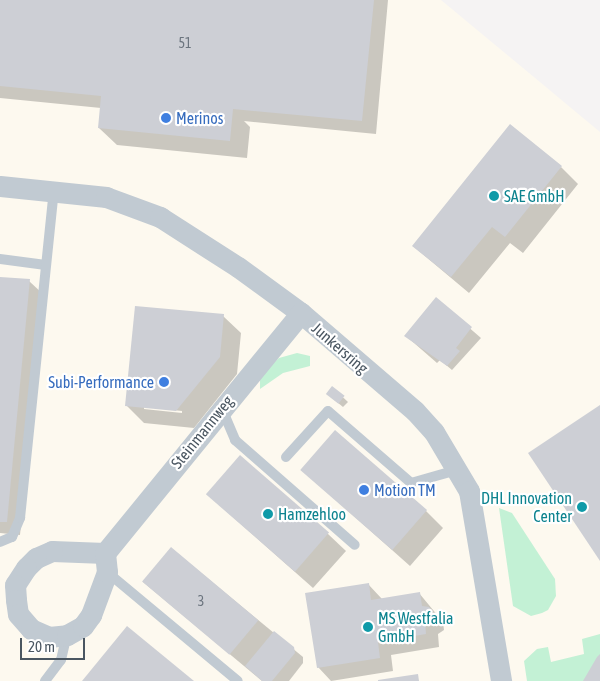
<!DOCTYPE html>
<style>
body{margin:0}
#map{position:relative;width:600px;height:681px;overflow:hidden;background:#f5f3f3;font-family:"Asap Condensed",sans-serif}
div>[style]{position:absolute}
.commercial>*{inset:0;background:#fdf9ef}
.green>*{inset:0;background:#c3f1d5}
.shadow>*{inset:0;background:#0003}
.building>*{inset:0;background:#cdcfd5;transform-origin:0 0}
.service>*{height:10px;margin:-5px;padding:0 5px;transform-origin:5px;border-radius:5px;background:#c1cad2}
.minor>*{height:21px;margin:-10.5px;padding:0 10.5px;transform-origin:10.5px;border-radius:10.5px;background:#c1cad2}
.dots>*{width:14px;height:14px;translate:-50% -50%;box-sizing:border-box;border:2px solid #fff;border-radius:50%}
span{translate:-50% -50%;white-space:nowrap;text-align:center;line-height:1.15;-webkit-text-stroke:4.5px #fff;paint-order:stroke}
.number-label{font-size:14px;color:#6b747e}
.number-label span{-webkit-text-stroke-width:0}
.shop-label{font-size:16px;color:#366cbe}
.left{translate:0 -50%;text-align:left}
.right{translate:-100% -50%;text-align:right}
.culture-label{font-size:16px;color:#0d838f}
.street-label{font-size:16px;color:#4a5661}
.scale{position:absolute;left:20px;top:638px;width:65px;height:22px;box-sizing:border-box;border:2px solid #4a5661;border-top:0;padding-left:6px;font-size:15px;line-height:18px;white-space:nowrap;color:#4a5661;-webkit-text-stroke:4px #fff;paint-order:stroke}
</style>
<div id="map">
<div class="commercial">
<div style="clip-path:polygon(0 0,441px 0,600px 132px,600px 681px,0 681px)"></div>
</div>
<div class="green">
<div style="clip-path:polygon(297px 353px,310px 356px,310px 366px,283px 373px,260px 389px,260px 378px,271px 365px,279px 358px)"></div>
<div style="clip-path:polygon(499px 508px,512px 513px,555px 579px,556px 596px,548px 610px,542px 613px,531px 616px,513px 606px)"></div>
<div style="clip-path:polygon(600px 634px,600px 681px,527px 681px,524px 661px,537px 649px,548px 647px,551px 662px,584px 654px,582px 639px)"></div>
</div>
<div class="shadow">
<div style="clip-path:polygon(0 0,388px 0,376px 134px,244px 121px,250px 127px,247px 158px,117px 145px,99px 128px,101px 108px,0 98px)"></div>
<div style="clip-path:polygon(561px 167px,578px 184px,523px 253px,510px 243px,469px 293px,413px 246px)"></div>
<div style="clip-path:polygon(0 278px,29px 281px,43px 294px,20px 535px,0 533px)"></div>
<div style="clip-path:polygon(436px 299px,481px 338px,452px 370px,440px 360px,437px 363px,406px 336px)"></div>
<div style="clip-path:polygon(evenodd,223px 316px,241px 333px,237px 374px,194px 428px,144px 423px,127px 406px,223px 316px,144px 407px,182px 411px,182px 413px,144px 409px,144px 407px)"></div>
<div style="clip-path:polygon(333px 388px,348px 402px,343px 407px,332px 398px)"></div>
<div style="clip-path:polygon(302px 470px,426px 511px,443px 528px,410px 566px)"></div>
<div style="clip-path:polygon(208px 495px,328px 534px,346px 551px,313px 588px)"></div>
<div style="clip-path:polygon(171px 548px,303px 657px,303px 663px,289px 681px,262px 681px,143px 582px)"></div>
<div style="clip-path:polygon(368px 584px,382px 599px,419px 593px,443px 622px,444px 630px,438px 634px,439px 647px,391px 655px,393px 671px,331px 681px,318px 667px)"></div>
</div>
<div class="building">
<div style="clip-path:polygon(0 0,374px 0,362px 121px,233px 109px,230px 141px,98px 128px,101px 96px,0 86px)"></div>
<div style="clip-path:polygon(510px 124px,562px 166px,505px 237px,492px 227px,451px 277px,412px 246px)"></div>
<div style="clip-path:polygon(0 277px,30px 279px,7px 522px,0 522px)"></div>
<div style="clip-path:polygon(436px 297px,472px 327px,456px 348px,460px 351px,447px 366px,404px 336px)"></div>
<div style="clip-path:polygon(135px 306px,224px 314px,220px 357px,176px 411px,125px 406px)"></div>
<div style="left:332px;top:386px;width:16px;height:10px;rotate:38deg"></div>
<div style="clip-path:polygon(600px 405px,600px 561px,528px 453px)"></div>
<div style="left:335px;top:430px;width:122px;height:53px;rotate:41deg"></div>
<div style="left:240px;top:455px;width:118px;height:52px;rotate:41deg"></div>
<div style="left:171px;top:547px;width:114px;height:45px;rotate:40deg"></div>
<div style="clip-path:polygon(369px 583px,371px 600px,420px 592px,422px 606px,429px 607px,432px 612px,425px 620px,426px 634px,378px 642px,380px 658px,317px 668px,305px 593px)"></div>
<div style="clip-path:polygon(127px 626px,194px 681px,82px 681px)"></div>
<div style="clip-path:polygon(274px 631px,294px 647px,295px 653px,272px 681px,262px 681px,245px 666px)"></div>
<div style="clip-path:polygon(600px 654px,600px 681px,583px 681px,597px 657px)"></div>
<div style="clip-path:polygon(418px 674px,419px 681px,378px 681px,378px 680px)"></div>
</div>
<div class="service">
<div style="left:0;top:259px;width:46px;rotate:7.4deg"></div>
<div style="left:222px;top:409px;width:34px;rotate:67deg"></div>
<div style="left:235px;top:440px;width:159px;rotate:41.2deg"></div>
<div style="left:286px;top:457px;width:62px;rotate:-47.6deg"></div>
<div style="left:328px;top:411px;width:110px;rotate:40.9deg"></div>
<div style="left:411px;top:483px;width:48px;rotate:-15.8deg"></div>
<div style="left:0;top:542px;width:13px;rotate:-23deg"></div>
<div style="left:12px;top:537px;width:21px;rotate:-67deg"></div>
<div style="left:20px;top:518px;width:329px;rotate:-84.1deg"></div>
<div style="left:107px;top:572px;width:170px;rotate:39.8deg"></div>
<div style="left:45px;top:681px;width:26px;rotate:-53deg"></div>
<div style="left:61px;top:660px;width:26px;rotate:-77deg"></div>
</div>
<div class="minor">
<div style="left:0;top:186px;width:107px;rotate:5.9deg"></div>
<div style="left:106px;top:197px;width:58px;rotate:20.3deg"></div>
<div style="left:160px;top:217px;width:93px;rotate:32.7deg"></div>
<div style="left:238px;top:267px;width:78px;rotate:36.1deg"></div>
<div style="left:301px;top:313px;width:150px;rotate:40.7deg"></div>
<div style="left:415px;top:411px;width:28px;rotate:48deg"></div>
<div style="left:434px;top:432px;width:69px;rotate:59.3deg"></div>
<div style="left:469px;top:491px;width:193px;rotate:80.4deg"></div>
<div style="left:105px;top:553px;width:53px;rotate:-177.8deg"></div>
<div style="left:52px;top:551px;width:17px;rotate:156deg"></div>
<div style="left:36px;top:558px;width:14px;rotate:135deg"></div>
<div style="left:26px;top:568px;width:20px;rotate:123deg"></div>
<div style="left:15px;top:585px;width:15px;rotate:86deg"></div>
<div style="left:16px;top:600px;width:14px;rotate:82deg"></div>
<div style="left:18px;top:614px;width:20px;rotate:49deg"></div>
<div style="left:31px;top:629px;width:20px;rotate:24deg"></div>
<div style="left:49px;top:637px;width:18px;rotate:-6deg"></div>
<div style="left:67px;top:635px;width:18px;rotate:-29deg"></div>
<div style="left:83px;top:626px;width:14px;rotate:-54deg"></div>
<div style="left:91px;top:615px;width:46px;rotate:-69.6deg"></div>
<div style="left:107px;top:572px;width:19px;rotate:-96deg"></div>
<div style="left:105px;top:553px;width:310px;rotate:-50.8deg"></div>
</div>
<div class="dots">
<div style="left:166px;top:118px;background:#3f7fe0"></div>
<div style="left:494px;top:196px;background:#0f9aa8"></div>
<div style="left:164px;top:382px;background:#3f7fe0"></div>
<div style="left:364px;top:490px;background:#3f7fe0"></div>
<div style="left:582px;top:507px;background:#0f9aa8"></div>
<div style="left:268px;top:514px;background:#0f9aa8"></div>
<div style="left:368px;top:627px;background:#0f9aa8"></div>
</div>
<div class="number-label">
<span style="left:185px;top:43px">51</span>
<span style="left:201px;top:601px">3</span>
</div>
<div class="shop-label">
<span class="left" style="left:176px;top:118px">Merinos</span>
<span class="right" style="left:154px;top:382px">Subi-Performance</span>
<span class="left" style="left:374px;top:490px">Motion TM</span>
</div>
<div class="culture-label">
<span class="left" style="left:504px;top:196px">SAE GmbH</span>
<span class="right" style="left:572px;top:507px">DHL Innovation<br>Center</span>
<span class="left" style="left:278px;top:514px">Hamzehloo</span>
<span class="left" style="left:378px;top:627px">MS Westfalia<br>GmbH</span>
</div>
<div class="street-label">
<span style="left:340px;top:348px;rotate:41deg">Junkersring</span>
<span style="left:202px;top:432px;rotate:-51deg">Steinmannweg</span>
</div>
<div class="scale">20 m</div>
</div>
